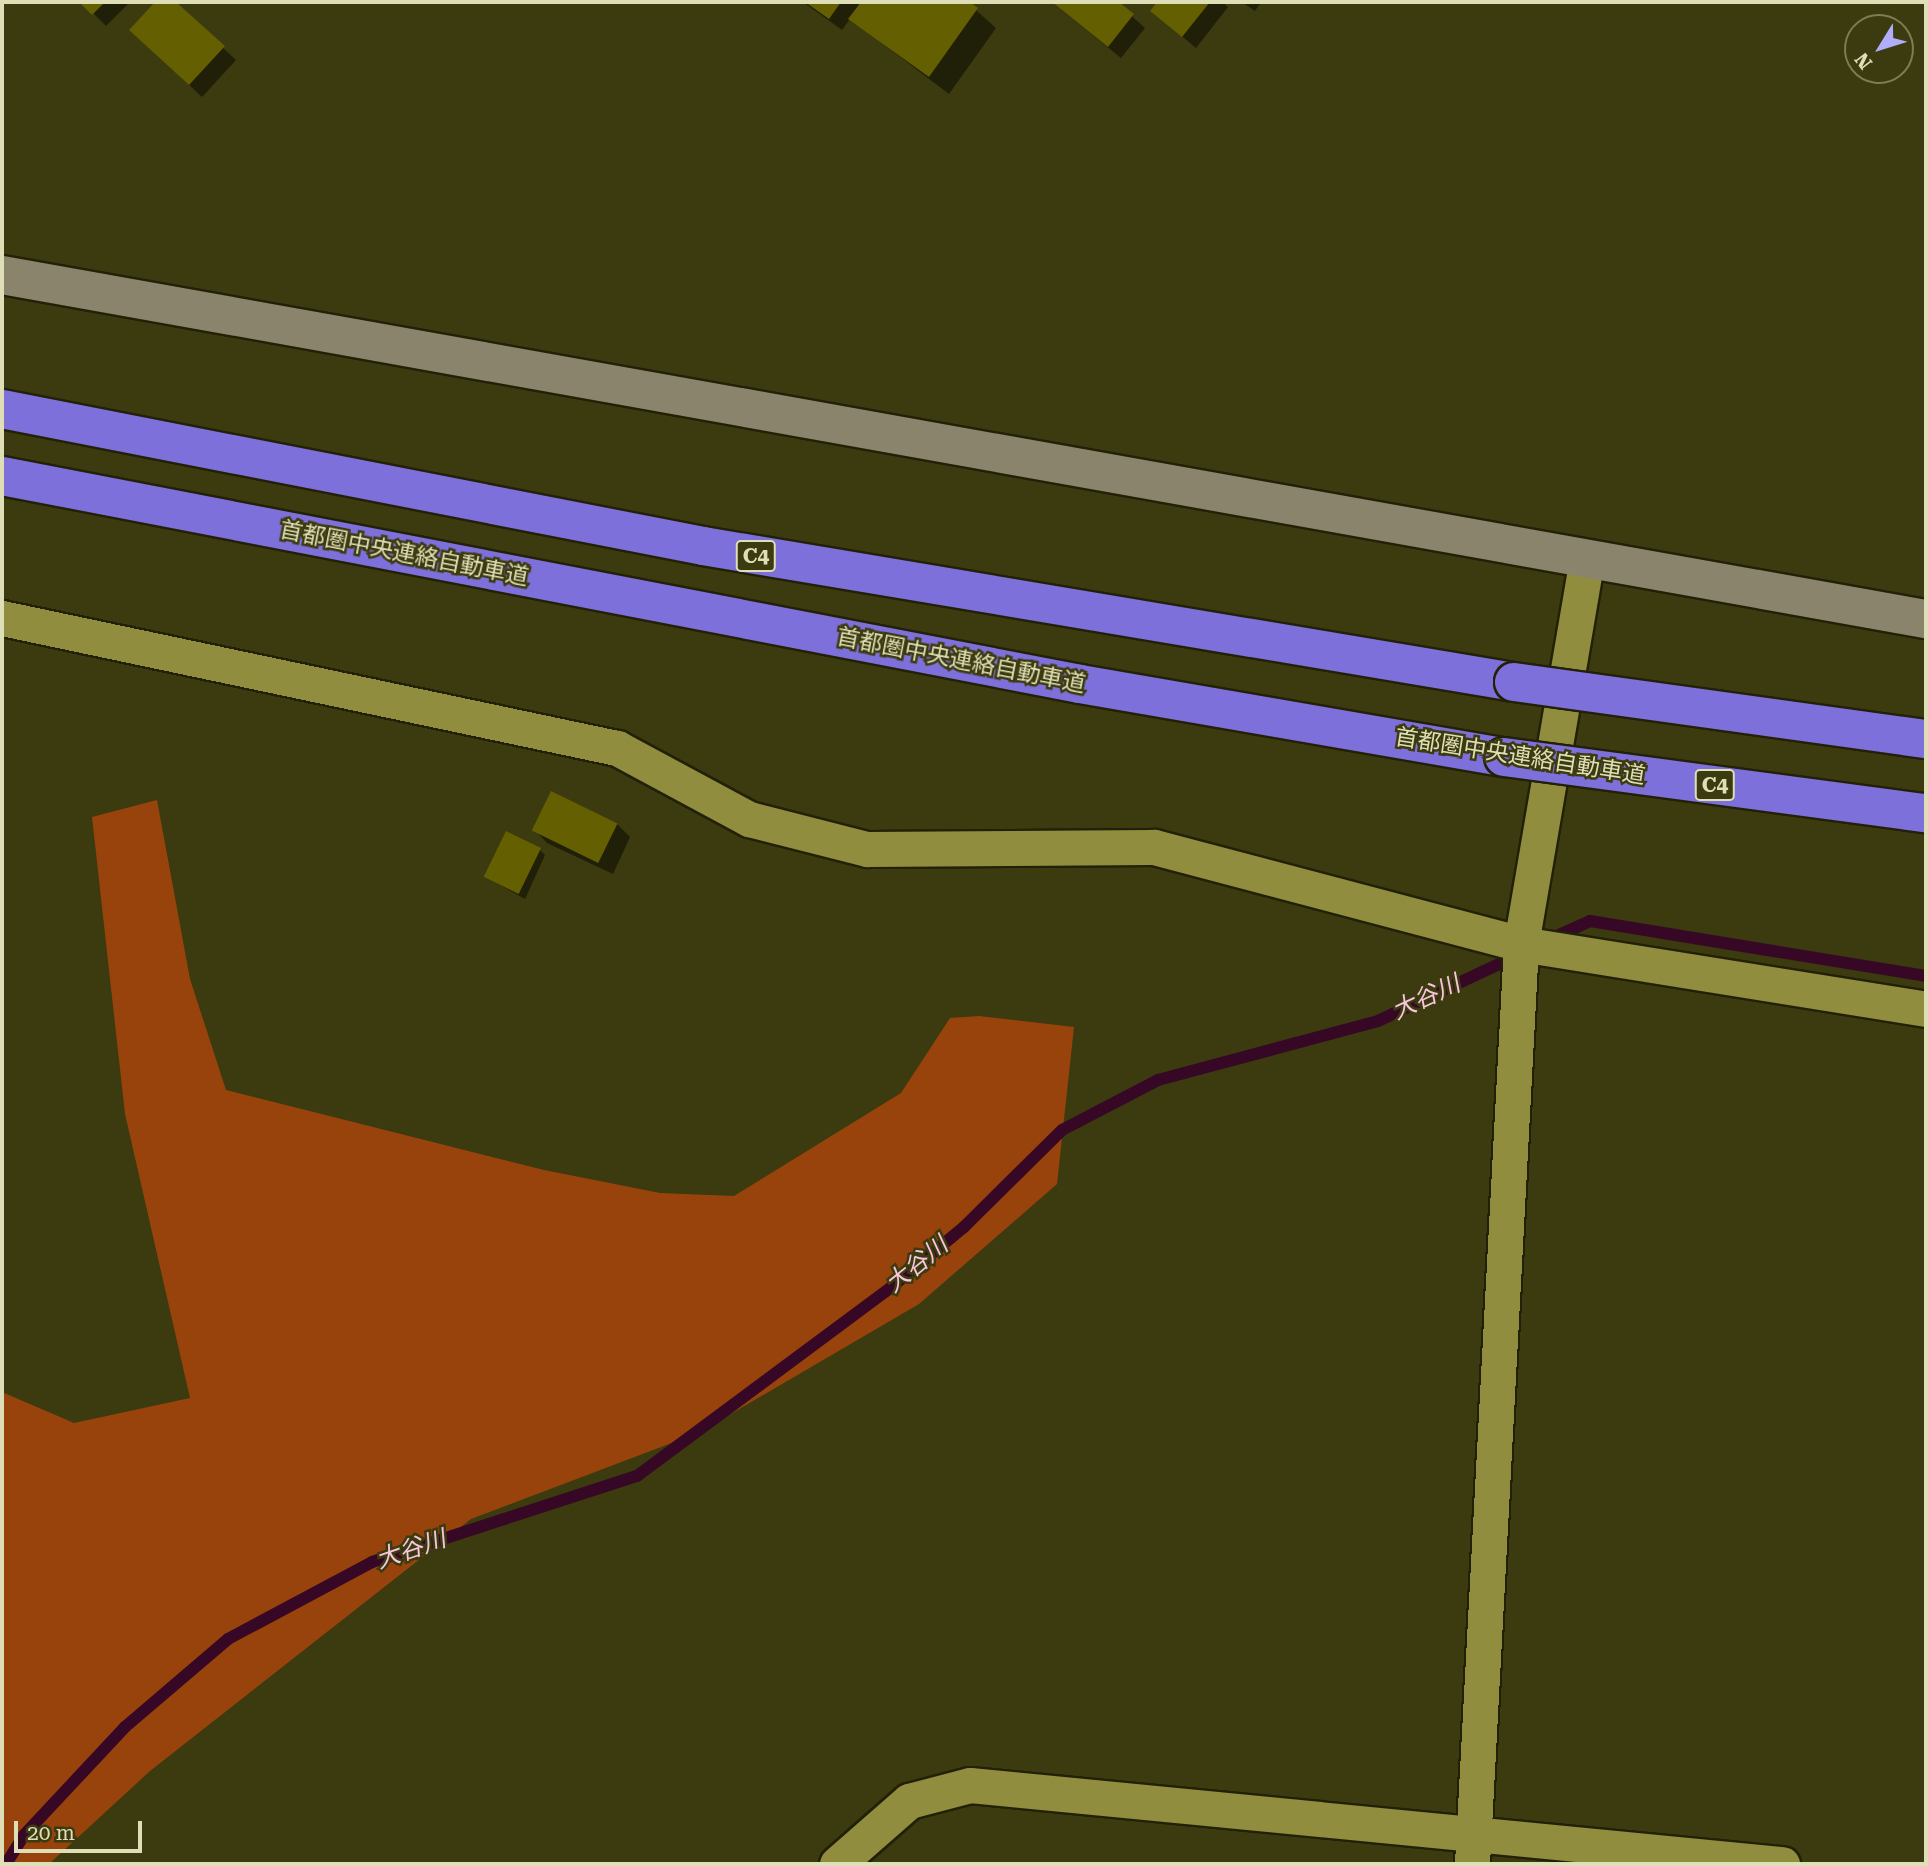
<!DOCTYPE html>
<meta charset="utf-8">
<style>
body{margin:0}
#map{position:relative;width:1928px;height:1866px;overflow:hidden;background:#3c3a0f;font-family:"Roboto Serif","Noto Sans JP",serif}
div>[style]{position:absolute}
.green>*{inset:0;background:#98430c}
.shadow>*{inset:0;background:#0007}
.stream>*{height:12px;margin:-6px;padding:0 6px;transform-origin:6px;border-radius:6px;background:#370826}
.building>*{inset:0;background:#645f00;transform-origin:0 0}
.roads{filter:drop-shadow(2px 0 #222108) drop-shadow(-2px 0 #222108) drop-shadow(0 2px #222108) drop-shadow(0 -2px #222108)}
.street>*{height:35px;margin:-17.5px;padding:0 17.5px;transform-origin:17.5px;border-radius:17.5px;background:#918d3e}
.secondary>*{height:38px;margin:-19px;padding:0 19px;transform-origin:19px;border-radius:19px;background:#8b846d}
.highway>*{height:38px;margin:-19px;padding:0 19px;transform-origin:19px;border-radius:19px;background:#7e70da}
.bridges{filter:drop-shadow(2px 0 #222108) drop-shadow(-2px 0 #222108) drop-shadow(0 2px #222108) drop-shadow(0 -2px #222108)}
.highway-bridge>*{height:38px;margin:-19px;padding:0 19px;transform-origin:19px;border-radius:19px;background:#7e70da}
span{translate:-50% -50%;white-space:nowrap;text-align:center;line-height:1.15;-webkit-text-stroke:5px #3c3a0f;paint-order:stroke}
.shield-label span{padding:2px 5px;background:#3c3a0f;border:2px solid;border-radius:5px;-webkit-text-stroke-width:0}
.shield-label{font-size:21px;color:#dedeb7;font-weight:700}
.street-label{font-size:23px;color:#dedeb7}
.water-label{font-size:24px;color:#f9c6df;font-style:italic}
.frame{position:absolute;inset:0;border:4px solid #dedeb7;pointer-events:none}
.north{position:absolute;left:1844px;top:14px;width:70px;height:70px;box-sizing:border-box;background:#3c3a0f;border:2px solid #7d7c52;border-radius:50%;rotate:232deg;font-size:19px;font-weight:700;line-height:28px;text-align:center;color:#dedeb7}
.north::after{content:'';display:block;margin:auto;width:24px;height:32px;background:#b2adf9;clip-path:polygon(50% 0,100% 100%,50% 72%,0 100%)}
.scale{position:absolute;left:14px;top:1821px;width:128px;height:32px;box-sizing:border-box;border:4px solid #dedeb7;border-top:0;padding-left:9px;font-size:21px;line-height:24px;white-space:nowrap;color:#dedeb7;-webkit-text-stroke:5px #3c3a0f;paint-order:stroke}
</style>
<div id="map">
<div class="green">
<div style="clip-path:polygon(157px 800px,190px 979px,226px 1090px,544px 1170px,660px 1193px,734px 1196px,901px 1093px,950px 1018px,979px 1016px,1074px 1027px,1057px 1184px,919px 1304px,698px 1433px,471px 1519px,150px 1771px,49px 1864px,2px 1864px,2px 1392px,74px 1423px,190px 1398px,125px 1114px,92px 817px)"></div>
</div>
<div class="shadow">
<div style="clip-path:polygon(82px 2px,130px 2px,106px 26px)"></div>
<div style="clip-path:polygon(157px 2px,173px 2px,236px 60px,202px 97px,131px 30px)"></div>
<div style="clip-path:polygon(803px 2px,967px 2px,996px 28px,949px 94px,850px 19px,842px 30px)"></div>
<div style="clip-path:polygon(1052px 2px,1116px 2px,1145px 28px,1121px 58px)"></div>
<div style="clip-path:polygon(1159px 2px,1222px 2px,1228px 7px,1196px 48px,1152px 11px)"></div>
<div style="clip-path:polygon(1242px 2px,1261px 2px,1255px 11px)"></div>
<div style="clip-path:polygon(617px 824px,630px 837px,613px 874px,547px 843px,535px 830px)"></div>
<div style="clip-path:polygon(539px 849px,545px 855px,525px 899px,486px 877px)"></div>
</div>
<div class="stream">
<div style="left:1550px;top:939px;width:44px;rotate:-24.2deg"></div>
<div style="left:1590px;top:921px;width:340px;rotate:9.3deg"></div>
<div style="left:6px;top:1864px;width:34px;rotate:-58deg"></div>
<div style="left:24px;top:1835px;width:148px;rotate:-46.9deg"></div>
<div style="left:125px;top:1727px;width:135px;rotate:-40.5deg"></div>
<div style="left:228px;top:1639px;width:163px;rotate:-28.1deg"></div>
<div style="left:372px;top:1562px;width:279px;rotate:-18deg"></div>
<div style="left:637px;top:1476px;width:320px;rotate:-36.6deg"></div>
<div style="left:894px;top:1285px;width:91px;rotate:-39.6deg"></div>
<div style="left:964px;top:1227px;width:138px;rotate:-44.7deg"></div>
<div style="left:1062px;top:1130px;width:108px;rotate:-27.5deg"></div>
<div style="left:1158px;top:1080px;width:228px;rotate:-15deg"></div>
<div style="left:1378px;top:1021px;width:155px;rotate:-25.2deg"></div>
</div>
<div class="building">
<div style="clip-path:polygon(79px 2px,105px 2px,92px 15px)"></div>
<div style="clip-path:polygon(155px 2px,176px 2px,225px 46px,189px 85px,129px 30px)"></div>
<div style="clip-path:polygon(805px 2px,841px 2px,829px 19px)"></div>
<div style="clip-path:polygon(861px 2px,970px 2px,978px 8px,929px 77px,848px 19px)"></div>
<div style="clip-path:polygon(1052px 2px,1119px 2px,1134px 14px,1108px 47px)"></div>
<div style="clip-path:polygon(1157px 2px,1210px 2px,1182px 37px,1150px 11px)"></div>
<div style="left:551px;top:791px;width:74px;height:44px;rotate:26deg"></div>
<div style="left:506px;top:831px;width:39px;height:51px;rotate:26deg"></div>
</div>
<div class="roads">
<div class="street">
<div style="left:2px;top:618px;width:629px;rotate:11.94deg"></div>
<div style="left:617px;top:748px;width:150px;rotate:28.3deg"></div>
<div style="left:749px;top:819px;width:122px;rotate:14.3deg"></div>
<div style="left:867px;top:849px;width:287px;rotate:-0.4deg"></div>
<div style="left:1154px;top:847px;width:380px;rotate:14.8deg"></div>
<div style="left:1521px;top:944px;width:410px;rotate:9.1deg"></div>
<div style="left:837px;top:1864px;width:96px;rotate:-41.2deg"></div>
<div style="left:909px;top:1801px;width:63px;rotate:-14.7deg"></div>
<div style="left:970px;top:1785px;width:816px;rotate:5.56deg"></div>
<div style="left:1472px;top:1864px;width:921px;rotate:-86.95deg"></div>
<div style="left:1521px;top:944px;width:392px;rotate:-80.3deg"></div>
</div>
<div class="secondary">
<div style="left:2px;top:275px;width:1955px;rotate:10.14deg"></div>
</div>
<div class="highway">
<div style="left:2px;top:409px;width:714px;rotate:11.06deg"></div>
<div style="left:703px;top:546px;width:822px;rotate:9.52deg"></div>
<div style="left:2px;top:476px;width:1098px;rotate:10.92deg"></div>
<div style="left:1080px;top:684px;width:430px;rotate:9.8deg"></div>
</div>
</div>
<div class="bridges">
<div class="highway-bridge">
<div style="left:1514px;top:682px;width:416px;rotate:7.9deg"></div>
<div style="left:1504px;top:757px;width:426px;rotate:7.6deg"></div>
</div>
</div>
<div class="shield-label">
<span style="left:756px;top:556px">C4</span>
<span style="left:1715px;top:785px">C4</span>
</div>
<div class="street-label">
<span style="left:404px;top:554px;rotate:11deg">首都圏中央連絡自動車道</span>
<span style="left:961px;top:661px;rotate:11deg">首都圏中央連絡自動車道</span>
<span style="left:1520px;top:757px;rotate:9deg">首都圏中央連絡自動車道</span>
</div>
<div class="water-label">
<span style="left:1426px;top:998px;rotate:-25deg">大谷川</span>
<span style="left:917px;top:1265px;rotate:-39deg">大谷川</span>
<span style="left:411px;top:1550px;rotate:-19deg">大谷川</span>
</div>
<div class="frame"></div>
<div class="north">N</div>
<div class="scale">20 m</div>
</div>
